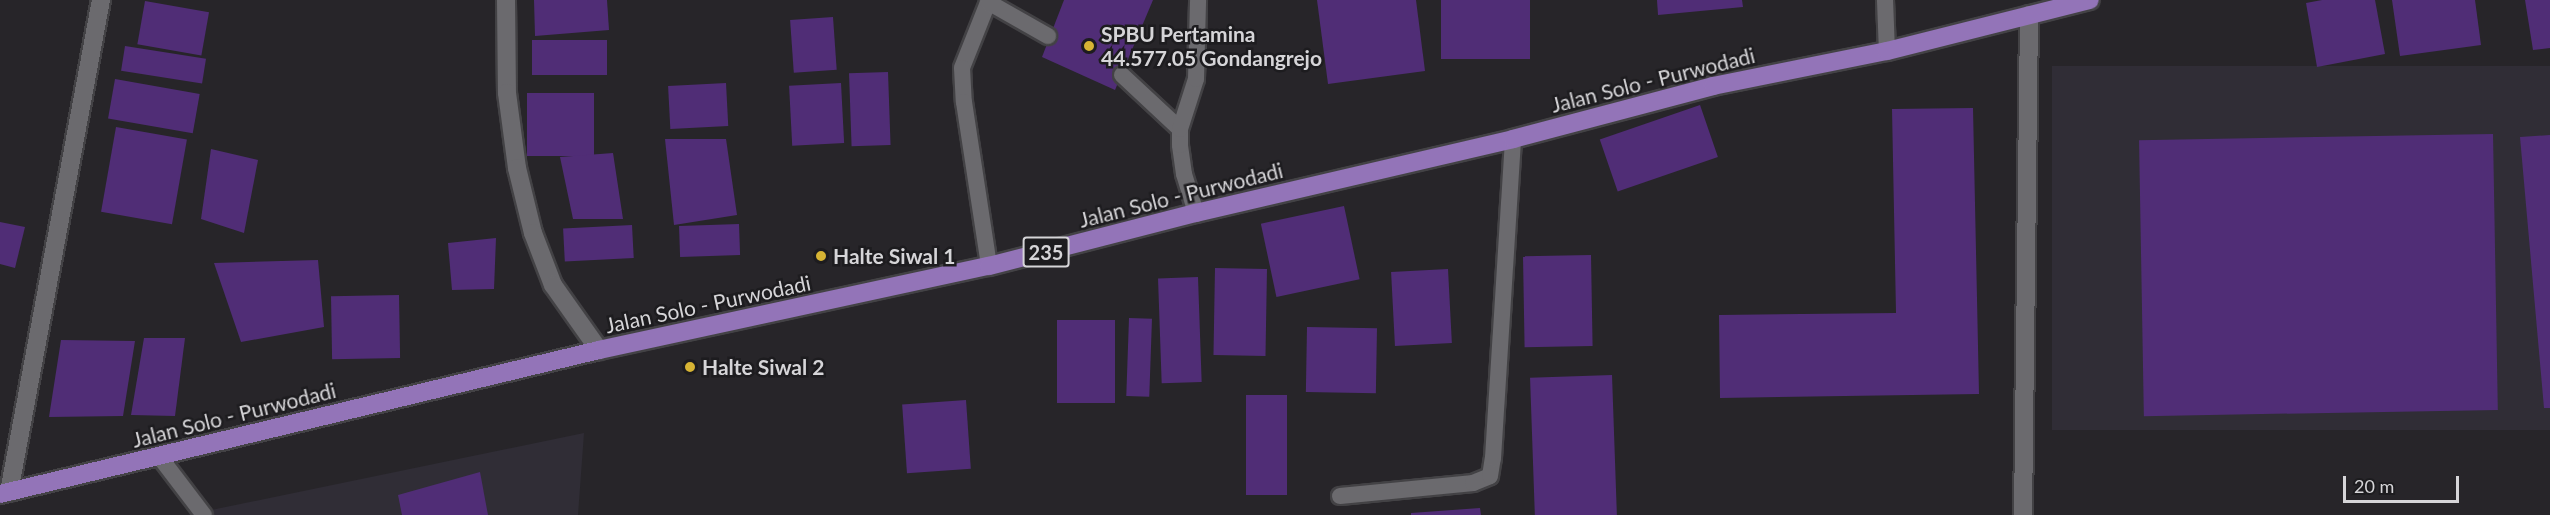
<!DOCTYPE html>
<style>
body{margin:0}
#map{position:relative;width:2550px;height:515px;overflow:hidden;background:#272529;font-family:Lato,sans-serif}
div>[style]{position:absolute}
.built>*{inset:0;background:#302d36;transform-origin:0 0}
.building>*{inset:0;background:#502d76;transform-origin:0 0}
.roads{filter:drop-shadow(2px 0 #434245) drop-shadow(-2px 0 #434245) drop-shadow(0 2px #434245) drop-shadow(0 -2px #434245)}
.lane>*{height:16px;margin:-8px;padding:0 8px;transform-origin:8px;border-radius:8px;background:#6b6a6e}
.street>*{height:18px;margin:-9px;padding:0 9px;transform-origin:9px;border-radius:9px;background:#6b6a6e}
.primary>*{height:18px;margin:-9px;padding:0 9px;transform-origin:9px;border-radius:9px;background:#9374b8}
.dots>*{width:16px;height:16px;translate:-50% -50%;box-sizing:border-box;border:3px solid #1d1c1f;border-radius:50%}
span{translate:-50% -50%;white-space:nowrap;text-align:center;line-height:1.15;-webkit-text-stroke:5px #1d1c1f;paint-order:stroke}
.shield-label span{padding:2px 4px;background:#1d1c1f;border:2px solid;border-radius:4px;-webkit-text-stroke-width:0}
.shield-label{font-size:20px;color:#d6d5d8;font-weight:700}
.poi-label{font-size:21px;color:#d6d5d8;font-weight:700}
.left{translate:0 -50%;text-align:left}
.street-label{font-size:21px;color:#d6d5d8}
.scale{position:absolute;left:2343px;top:476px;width:116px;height:27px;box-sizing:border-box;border:3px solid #d6d5d8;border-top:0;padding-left:8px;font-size:18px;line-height:21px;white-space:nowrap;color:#d6d5d8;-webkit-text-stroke:4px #1d1c1f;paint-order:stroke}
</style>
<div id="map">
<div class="built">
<div style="left:2550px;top:66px;width:364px;height:498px;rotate:90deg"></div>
<div style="clip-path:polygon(584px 433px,578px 515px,187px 515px)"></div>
</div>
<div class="building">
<div style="clip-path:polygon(534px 0,607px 0,609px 30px,535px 36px)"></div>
<div style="clip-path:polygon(1064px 0,1153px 0,1115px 90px,1042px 57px)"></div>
<div style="clip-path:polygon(1317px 0,1416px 0,1425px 71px,1328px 84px)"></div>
<div style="left:1441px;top:0;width:89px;height:59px"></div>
<div style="clip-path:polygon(1657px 0,1742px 0,1743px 7px,1658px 15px)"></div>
<div style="clip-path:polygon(2322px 0,2375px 0,2385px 54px,2317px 67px,2306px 3px)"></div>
<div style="clip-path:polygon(2392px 0,2475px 0,2481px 45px,2400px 56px)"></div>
<div style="clip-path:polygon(2525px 0,2550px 0,2550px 48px,2533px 50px)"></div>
<div style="left:145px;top:1px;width:65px;height:44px;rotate:10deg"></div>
<div style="left:833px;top:17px;width:53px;height:43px;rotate:86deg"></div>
<div style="left:607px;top:40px;width:35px;height:75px;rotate:90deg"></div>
<div style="left:125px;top:46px;width:82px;height:25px;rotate:9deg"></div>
<div style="left:888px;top:72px;width:73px;height:39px;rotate:88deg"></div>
<div style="left:115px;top:79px;width:86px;height:40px;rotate:10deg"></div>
<div style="left:726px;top:83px;width:43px;height:58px;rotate:87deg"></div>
<div style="left:841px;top:83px;width:60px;height:52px;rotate:87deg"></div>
<div style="left:527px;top:93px;width:67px;height:63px"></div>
<div style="left:1700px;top:105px;width:55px;height:106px;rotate:71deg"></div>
<div style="clip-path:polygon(1973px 108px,1979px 394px,1720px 398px,1719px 315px,1896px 313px,1892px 109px)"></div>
<div style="left:116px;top:127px;width:72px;height:86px;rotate:10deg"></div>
<div style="left:2493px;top:134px;width:276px;height:354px;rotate:89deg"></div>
<div style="clip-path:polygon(2550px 135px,2550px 408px,2544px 408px,2520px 137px)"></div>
<div style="clip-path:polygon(665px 139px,726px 139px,737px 215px,674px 225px)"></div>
<div style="clip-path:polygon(211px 149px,258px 160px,244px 233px,201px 219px)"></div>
<div style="clip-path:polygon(613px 153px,623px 219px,573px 219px,560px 157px)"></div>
<div style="left:1344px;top:206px;width:75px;height:85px;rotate:78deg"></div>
<div style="clip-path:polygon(0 222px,25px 227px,15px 268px,0 264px)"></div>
<div style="left:739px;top:224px;width:31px;height:60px;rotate:88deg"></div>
<div style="left:632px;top:225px;width:33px;height:69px;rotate:87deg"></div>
<div style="clip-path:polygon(496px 238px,494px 289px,452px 290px,448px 243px)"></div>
<div style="left:1591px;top:255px;width:91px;height:68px;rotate:89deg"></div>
<div style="clip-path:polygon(318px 260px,324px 327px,241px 342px,214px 263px)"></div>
<div style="left:1215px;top:268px;width:52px;height:87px;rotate:1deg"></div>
<div style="left:1448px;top:269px;width:74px;height:57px;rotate:87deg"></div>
<div style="left:1198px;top:277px;width:105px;height:40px;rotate:88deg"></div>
<div style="left:399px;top:295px;width:63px;height:68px;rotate:89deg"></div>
<div style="left:1129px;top:318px;width:23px;height:78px;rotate:2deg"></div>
<div style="left:1057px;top:320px;width:58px;height:83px"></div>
<div style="left:1307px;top:327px;width:70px;height:65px;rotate:1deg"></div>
<div style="clip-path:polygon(144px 338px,185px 338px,175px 416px,131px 415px)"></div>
<div style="clip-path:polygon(61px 340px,135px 341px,123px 416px,49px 417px)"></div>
<div style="left:1612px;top:375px;width:140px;height:82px;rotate:88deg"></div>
<div style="left:1246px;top:395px;width:41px;height:100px"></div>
<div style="left:966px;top:400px;width:69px;height:64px;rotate:86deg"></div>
<div style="clip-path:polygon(480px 472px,488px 515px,402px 515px,398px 495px)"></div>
<div style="clip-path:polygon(1480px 508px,1481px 515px,1411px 515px,1411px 513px)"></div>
</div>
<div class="roads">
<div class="lane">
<div style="left:989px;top:0;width:73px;rotate:111.7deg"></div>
<div style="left:962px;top:68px;width:34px;rotate:87deg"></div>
<div style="left:964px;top:102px;width:166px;rotate:81.3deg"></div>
<div style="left:1885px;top:0;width:51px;rotate:87.8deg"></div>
<div style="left:988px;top:2px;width:69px;rotate:29.5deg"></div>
<div style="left:1122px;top:75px;width:79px;rotate:43deg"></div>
<div style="left:1196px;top:213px;width:41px;rotate:-107.1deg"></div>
<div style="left:1184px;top:174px;width:29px;rotate:-98deg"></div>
<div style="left:1180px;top:145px;width:16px;rotate:-90deg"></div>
<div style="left:1180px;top:129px;width:52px;rotate:-72.3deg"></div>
<div style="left:1196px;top:79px;width:79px;rotate:-88.5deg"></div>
<div style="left:159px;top:456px;width:74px;rotate:52.7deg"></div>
<div style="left:1340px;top:496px;width:134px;rotate:-5.6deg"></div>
<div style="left:1473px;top:483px;width:18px;rotate:-22deg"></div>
<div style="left:1490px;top:476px;width:18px;rotate:-81deg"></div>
<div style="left:1493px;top:458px;width:320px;rotate:-86.4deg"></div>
</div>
<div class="street">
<div style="left:506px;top:0;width:93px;rotate:89.4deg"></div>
<div style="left:507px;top:93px;width:76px;rotate:82.4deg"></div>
<div style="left:517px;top:168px;width:67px;rotate:76.2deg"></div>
<div style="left:533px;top:233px;width:56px;rotate:69deg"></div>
<div style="left:553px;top:285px;width:80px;rotate:54.7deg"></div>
<div style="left:9px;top:492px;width:501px;rotate:-79.41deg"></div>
<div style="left:2023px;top:515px;width:500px;rotate:-89.31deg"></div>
</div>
<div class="primary">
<div style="left:0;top:494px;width:616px;rotate:-13.52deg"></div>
<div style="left:599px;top:350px;width:399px;rotate:-12.2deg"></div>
<div style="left:989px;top:266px;width:214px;rotate:-14.4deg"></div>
<div style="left:1196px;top:213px;width:326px;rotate:-13.1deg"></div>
<div style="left:1513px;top:139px;width:207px;rotate:-14.8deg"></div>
<div style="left:1713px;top:86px;width:177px;rotate:-11.4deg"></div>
<div style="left:1887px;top:51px;width:209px;rotate:-14.1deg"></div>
</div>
</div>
<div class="dots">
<div style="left:1089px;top:46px;background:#d7b434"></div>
<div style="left:821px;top:256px;background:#d7b434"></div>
<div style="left:690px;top:367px;background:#d7b434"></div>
</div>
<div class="shield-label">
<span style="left:1046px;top:252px">235</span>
</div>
<div class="poi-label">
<span class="left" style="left:1101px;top:46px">SPBU Pertamina<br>44.577.05 Gondangrejo</span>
<span class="left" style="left:833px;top:256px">Halte Siwal 1</span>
<span class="left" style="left:702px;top:367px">Halte Siwal 2</span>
</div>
<div class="street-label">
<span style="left:1653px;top:80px;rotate:-14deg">Jalan Solo - Purwodadi</span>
<span style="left:1181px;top:195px;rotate:-14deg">Jalan Solo - Purwodadi</span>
<span style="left:708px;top:304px;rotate:-12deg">Jalan Solo - Purwodadi</span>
<span style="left:234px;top:415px;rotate:-14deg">Jalan Solo - Purwodadi</span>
</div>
<div class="scale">20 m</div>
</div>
